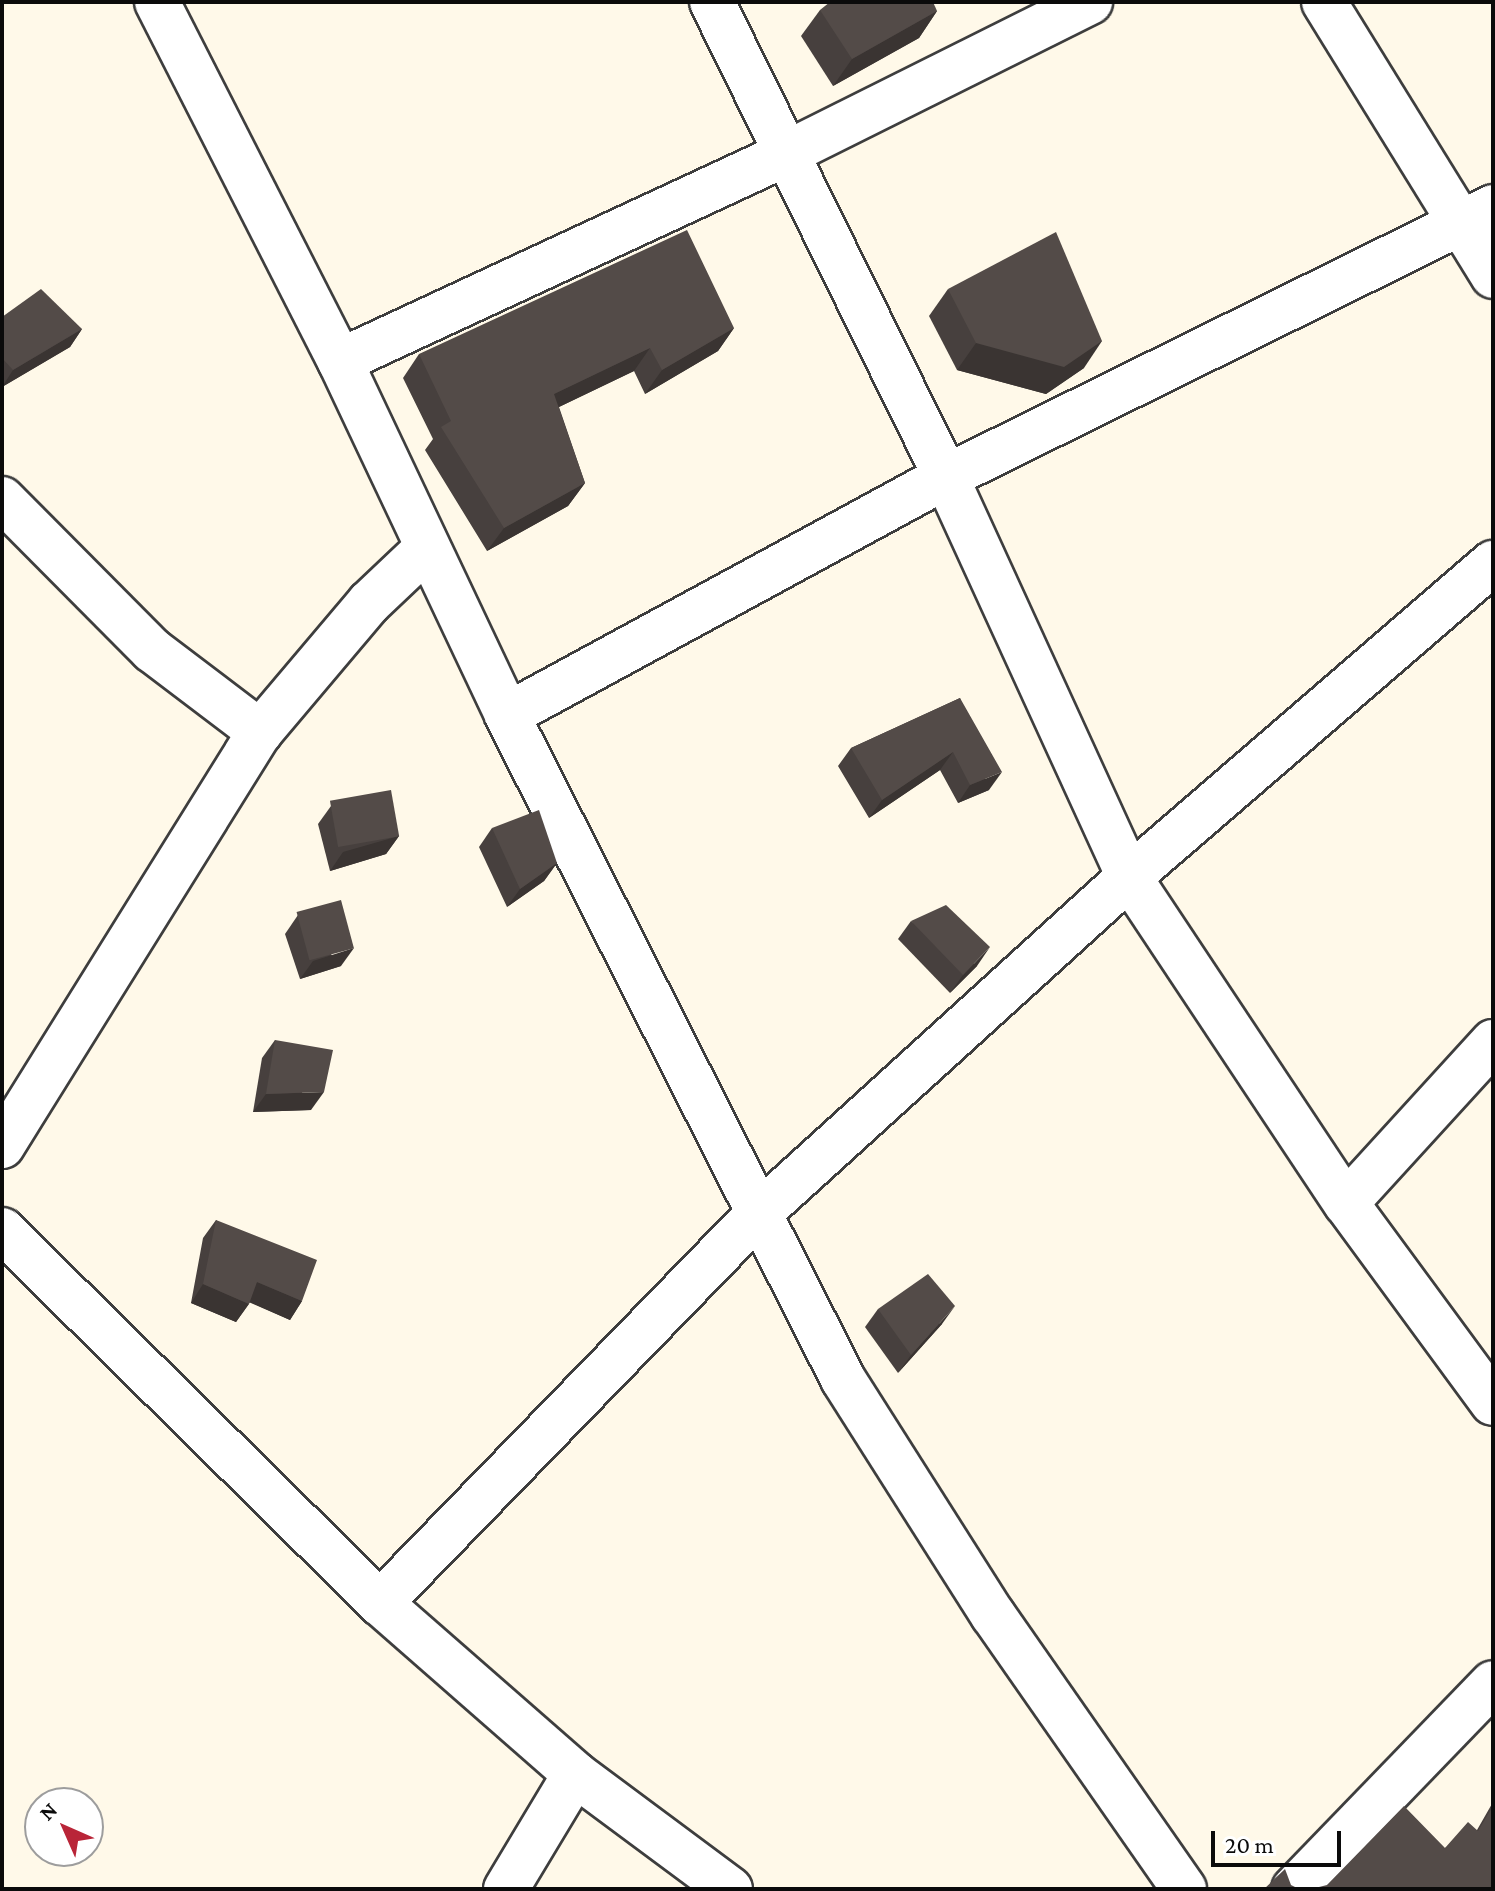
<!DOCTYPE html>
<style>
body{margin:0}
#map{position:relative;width:1495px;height:1891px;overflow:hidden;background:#fff9e9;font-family:"Crimson Pro",serif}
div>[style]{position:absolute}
.roads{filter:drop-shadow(2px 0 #3e3e3e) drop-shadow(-2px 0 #3e3e3e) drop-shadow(0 2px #3e3e3e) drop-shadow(0 -2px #3e3e3e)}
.minor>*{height:44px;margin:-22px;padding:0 22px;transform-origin:22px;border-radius:22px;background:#fff}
.wall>*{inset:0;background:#47403e}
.shaded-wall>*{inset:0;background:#3a3432}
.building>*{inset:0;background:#534b48;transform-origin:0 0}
span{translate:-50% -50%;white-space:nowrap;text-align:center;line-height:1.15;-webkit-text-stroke:8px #fff;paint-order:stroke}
.frame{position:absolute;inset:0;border:4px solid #0b0b0b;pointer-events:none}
.north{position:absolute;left:24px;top:1787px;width:80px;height:80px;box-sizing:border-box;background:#fff;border:2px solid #9d9d9d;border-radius:50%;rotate:315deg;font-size:22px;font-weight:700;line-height:32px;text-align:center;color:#0b0b0b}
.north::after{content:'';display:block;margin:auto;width:28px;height:36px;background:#b92538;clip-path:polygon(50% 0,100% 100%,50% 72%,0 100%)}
.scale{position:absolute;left:1211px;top:1831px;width:130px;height:36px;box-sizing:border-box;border:4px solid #0b0b0b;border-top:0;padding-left:10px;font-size:24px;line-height:28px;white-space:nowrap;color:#0b0b0b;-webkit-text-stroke:6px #fff;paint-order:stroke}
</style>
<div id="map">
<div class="roads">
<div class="minor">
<div style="left:157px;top:2px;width:403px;rotate:63deg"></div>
<div style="left:340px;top:361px;width:391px;rotate:64.7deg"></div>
<div style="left:507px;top:715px;width:744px;rotate:63.16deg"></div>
<div style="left:843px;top:1379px;width:280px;rotate:57.6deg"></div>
<div style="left:993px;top:1615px;width:334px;rotate:55.1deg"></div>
<div style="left:712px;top:2px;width:530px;rotate:63.77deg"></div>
<div style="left:946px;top:477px;width:440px;rotate:65.4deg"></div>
<div style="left:1129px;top:877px;width:392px;rotate:56.4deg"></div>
<div style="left:1346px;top:1203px;width:248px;rotate:53.7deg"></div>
<div style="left:1324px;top:2px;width:322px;rotate:58.3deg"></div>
<div style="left:340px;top:361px;width:491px;rotate:-24.9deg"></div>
<div style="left:785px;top:154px;width:341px;rotate:-26.5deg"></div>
<div style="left:2px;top:499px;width:213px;rotate:45.2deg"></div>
<div style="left:152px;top:650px;width:136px;rotate:37.2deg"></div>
<div style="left:507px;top:715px;width:499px;rotate:-28.5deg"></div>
<div style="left:946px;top:477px;width:610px;rotate:-26.27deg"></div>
<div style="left:2px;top:1146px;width:488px;rotate:-58.1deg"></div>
<div style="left:260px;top:732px;width:169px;rotate:-49.8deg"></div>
<div style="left:369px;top:603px;width:80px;rotate:-43.5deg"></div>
<div style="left:1346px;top:1203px;width:218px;rotate:-47.6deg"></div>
<div style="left:2px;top:1230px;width:531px;rotate:44.62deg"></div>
<div style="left:380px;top:1603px;width:259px;rotate:41.2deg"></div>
<div style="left:575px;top:1774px;width:193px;rotate:36.6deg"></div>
<div style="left:380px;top:1603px;width:540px;rotate:-45.83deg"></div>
<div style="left:756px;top:1216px;width:504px;rotate:-42.27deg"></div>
<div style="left:1129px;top:877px;width:481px;rotate:-40.8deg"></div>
<div style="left:506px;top:1889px;width:134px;rotate:-59deg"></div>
<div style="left:1294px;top:1889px;width:286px;rotate:-46deg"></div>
</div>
</div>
<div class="wall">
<div style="clip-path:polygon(820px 10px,937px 11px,919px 38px,833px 86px,801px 36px)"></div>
<div style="clip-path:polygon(948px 289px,1084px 368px,1046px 394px,957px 370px,929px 316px)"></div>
<div style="clip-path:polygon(2px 317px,82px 329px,70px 347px,2px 387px)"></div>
<div style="clip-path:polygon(734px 328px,718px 351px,645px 394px,634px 371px,559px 407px,585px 483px,568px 506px,487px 551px,425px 450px,433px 439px,403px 378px,419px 354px)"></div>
<div style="clip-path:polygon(960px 698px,989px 790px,958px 803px,940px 770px,869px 818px,838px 766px,851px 748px)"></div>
<div style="clip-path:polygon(331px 806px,399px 836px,386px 854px,330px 871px,318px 824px)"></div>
<div style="clip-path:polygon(492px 828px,557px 863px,544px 881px,507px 907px,479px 847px)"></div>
<div style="clip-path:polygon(298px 915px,341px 966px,300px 979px,285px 934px)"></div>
<div style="clip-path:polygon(911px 921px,977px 966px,950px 993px,898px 939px)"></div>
<div style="clip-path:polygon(275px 1040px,311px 1110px,253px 1112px,262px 1058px)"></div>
<div style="clip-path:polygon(216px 1220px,302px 1301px,290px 1320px,250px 1302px,236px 1322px,191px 1303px,203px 1238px)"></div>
<div style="clip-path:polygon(878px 1309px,942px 1324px,898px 1373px,865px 1327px)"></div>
<div style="clip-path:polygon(1493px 1802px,1493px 1889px,1327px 1885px,1445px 1848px,1477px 1830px)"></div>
</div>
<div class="shaded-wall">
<div style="clip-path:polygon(937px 11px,919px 38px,833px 86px,852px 59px)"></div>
<div style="clip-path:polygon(734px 328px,718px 351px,645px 394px,662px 370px)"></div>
<div style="clip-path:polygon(82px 329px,70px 347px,2px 387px,13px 370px)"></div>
<div style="clip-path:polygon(1102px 341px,1084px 368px,1046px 394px,957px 370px,976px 343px)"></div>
<div style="clip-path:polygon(650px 348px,634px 371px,538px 417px,554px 394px)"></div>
<div style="clip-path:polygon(585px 483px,568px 506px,487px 551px,504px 528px)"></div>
<div style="clip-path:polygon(953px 752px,940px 770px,869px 818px,882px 800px)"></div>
<div style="clip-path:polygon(1002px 772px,989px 790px,958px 803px,970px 785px)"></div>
<div style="clip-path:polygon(399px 836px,386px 854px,330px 871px,343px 852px)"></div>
<div style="clip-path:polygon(557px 863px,544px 881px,507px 907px,520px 889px)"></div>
<div style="clip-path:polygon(990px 947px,977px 966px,950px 993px,963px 975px)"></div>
<div style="clip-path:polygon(354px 948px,341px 966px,300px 979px,313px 961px)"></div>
<div style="clip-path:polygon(324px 1092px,311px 1110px,253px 1112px,266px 1094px)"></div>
<div style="clip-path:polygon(257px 1282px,302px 1301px,290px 1320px,244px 1300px)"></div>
<div style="clip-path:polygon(203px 1284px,249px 1304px,236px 1322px,191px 1303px)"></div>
<div style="clip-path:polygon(955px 1306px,942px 1324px,898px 1373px,911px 1355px)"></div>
</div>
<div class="building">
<div style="clip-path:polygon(830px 2px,933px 2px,937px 11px,852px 59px,820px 10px)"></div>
<div style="clip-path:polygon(687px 230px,734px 328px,662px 370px,650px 348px,554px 394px,585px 483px,504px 528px,441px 427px,451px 421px,419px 354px)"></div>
<div style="clip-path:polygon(1056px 232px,1102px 341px,1064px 367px,976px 343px,948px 289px)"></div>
<div style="clip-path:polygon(41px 289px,82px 329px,13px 370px,2px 358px,2px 317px)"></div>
<div style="clip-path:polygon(960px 698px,1002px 772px,970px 785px,953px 752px,882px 800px,851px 748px)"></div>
<div style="left:391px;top:790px;width:47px;height:62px;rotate:80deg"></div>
<div style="clip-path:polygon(539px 810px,557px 863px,520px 889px,492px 828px)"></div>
<div style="left:341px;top:900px;width:50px;height:46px;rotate:75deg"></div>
<div style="clip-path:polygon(946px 905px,990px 947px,963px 975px,911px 921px)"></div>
<div style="clip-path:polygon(275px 1040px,333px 1050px,324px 1092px,266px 1094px)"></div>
<div style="clip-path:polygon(216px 1220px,317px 1260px,302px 1301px,257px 1282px,249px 1304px,203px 1284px)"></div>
<div style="clip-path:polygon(928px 1274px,955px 1306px,911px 1355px,878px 1309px)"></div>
<div style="clip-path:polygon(1404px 1806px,1445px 1848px,1468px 1822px,1478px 1831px,1493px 1806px,1493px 1889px,1311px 1889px,1327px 1885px)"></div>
<div style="clip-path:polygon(1285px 1869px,1291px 1885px,1299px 1889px,1264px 1889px)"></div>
</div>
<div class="frame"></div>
<div class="north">N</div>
<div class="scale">20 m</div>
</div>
